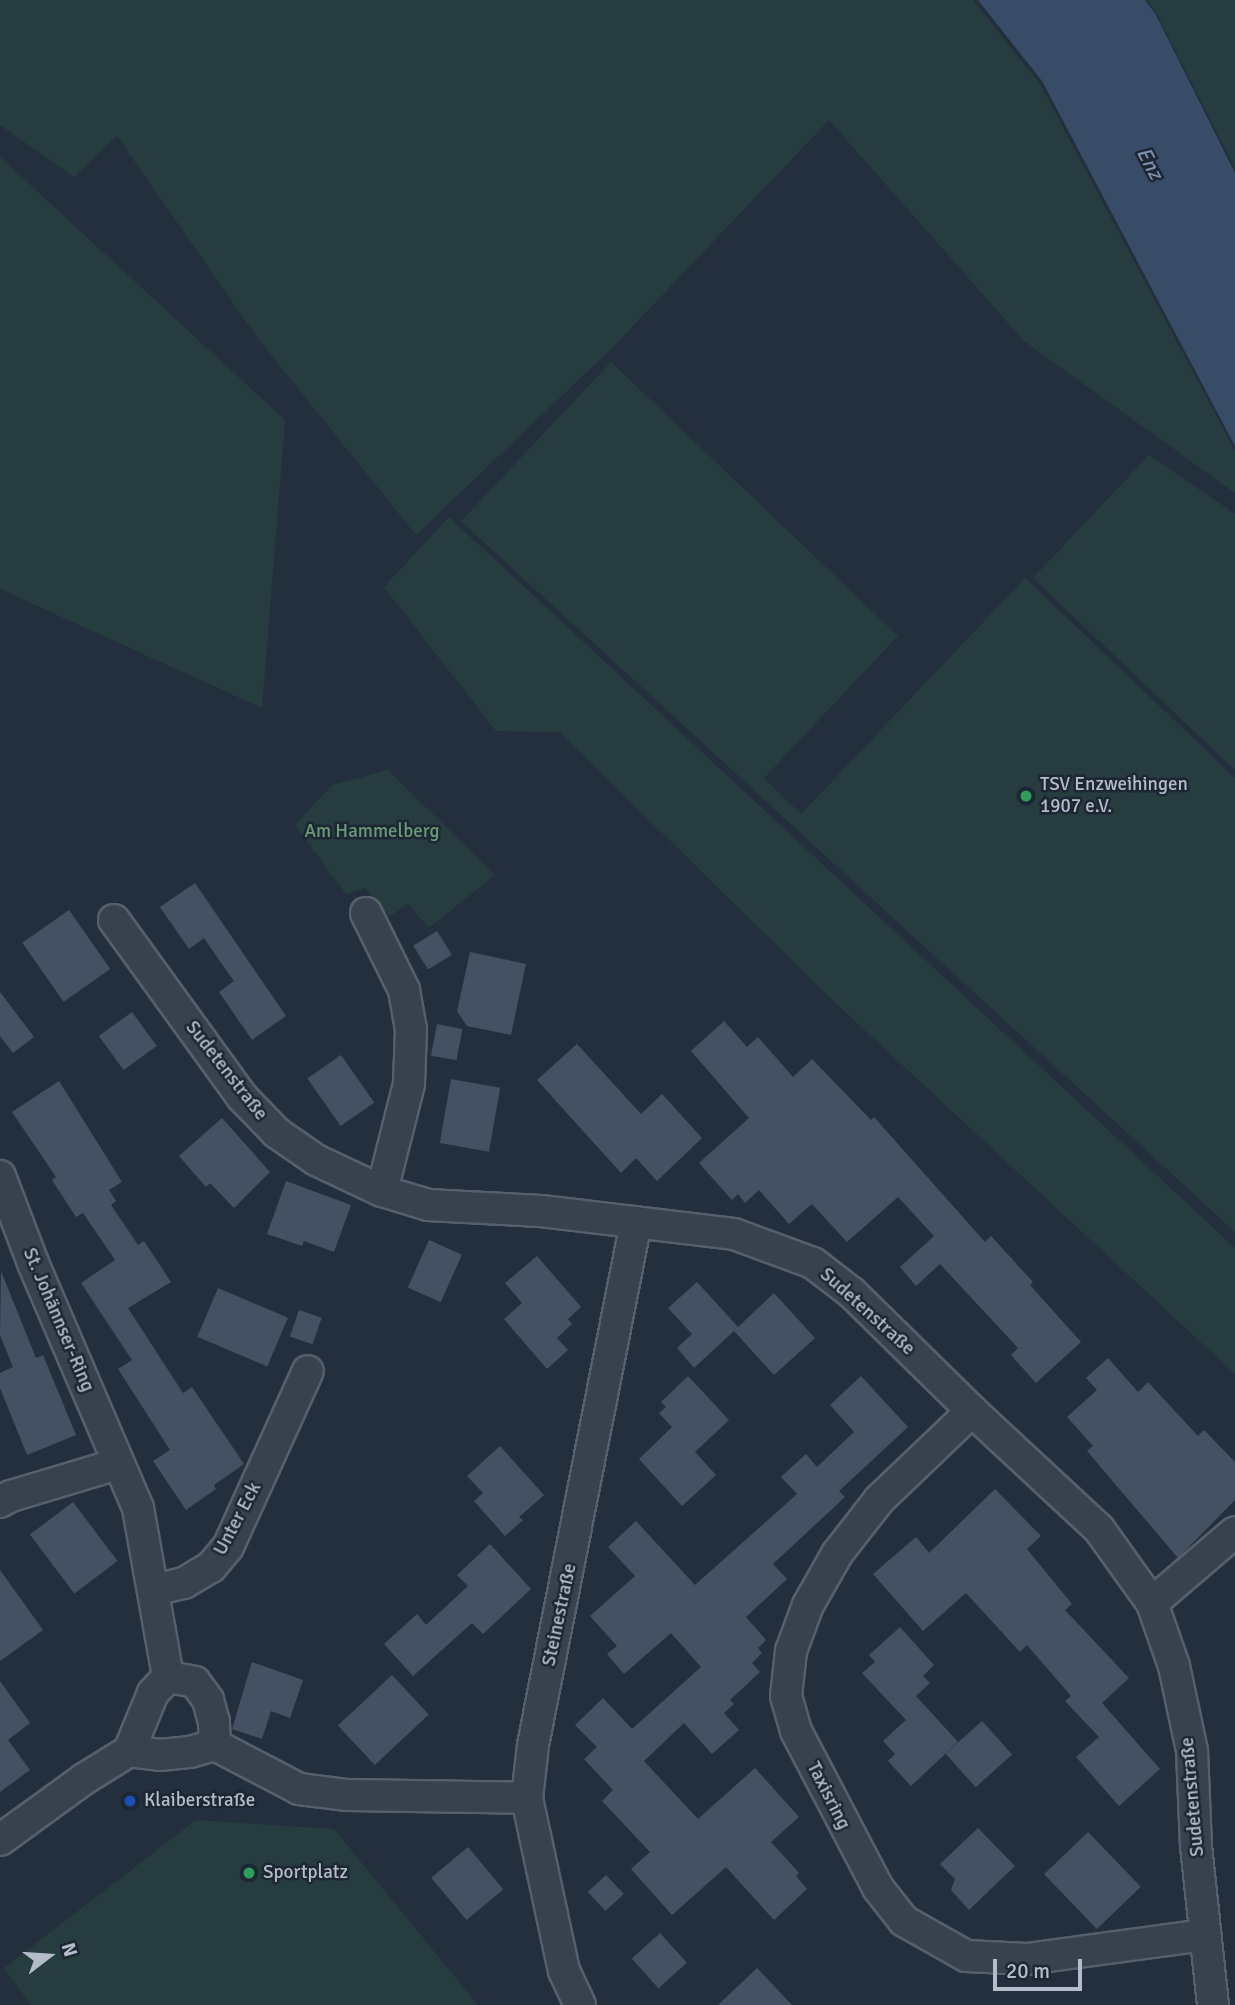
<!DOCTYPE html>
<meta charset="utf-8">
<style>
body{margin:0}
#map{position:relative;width:1235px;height:2005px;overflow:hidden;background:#242f3e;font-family:Signika,sans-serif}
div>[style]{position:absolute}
.green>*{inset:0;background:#263c3f}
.water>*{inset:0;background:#394c67}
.building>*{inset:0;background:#455162;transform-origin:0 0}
.roads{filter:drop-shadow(2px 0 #565f6c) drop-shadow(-2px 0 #565f6c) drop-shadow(0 2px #565f6c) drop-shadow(0 -2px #565f6c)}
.minor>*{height:30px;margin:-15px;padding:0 15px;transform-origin:15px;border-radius:15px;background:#38414e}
.dots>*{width:19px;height:19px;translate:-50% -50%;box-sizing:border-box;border:4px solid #1d2633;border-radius:50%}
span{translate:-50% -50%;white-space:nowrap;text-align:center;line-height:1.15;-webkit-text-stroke:5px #1d2633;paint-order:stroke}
.poi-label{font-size:19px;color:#b4bcc9}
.left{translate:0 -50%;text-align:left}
.park-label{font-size:19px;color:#6b9a76}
.street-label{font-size:19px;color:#b4bcc9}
.water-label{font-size:21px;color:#7c92b1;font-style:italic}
.north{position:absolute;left:14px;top:1921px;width:70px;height:70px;-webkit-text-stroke:5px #1d2633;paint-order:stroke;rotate:73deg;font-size:19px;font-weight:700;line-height:28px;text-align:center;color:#b4bcc9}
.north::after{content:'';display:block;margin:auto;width:24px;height:32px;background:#b4bcc9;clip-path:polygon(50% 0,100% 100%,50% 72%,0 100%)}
.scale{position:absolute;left:993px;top:1959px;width:89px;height:32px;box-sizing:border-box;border:4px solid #b4bcc9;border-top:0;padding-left:9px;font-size:21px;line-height:24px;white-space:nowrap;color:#b4bcc9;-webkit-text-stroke:5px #1d2633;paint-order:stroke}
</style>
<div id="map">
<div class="green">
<div style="clip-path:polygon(0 0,973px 0,1040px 84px,1235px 451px,1235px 493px,1024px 341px,829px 120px,611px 349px,416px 535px,259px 340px,117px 136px,74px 177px,0 125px)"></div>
<div style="clip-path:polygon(1147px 0,1235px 0,1235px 169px,1157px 14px)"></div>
<div style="clip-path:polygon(0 157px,285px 420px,262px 708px,0 589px)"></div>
<div style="clip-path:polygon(611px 362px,898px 636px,764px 778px,801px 814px,1025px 578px,1235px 778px,1235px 1232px,461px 521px)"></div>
<div style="clip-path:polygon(1149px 455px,1235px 514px,1235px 770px,1033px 578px)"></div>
<div style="clip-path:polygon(449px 517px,1235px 1248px,1235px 1374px,842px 1009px,559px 732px,496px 731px,384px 587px)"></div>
<div style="clip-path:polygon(388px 770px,495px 875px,429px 928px,408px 904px,390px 916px,365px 888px,346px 894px,295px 825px,332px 785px)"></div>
<div style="clip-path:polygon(196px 1820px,334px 1829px,478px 2005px,31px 2005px,4px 1968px)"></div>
</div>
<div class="water">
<div style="clip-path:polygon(978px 0,1145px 0,1156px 15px,1235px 173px,1235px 446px,1042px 81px)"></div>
</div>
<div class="building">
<div style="clip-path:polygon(195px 883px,286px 1016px,252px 1040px,219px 992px,234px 981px,219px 960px,204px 938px,189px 949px,160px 907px)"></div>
<div style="left:69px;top:910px;width:72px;height:57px;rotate:55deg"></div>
<div style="left:437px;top:931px;width:28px;height:28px;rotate:58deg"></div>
<div style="clip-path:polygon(470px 952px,526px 964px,511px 1035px,467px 1026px,457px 1011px)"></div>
<div style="clip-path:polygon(0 992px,34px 1037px,13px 1053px,0 1036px)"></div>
<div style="left:132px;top:1012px;width:42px;height:41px;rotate:54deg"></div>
<div style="clip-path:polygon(724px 1021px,747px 1047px,758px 1037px,793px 1077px,812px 1059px,871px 1120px,874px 1117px,985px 1242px,991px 1236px,1033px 1282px,1030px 1285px,1081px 1342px,1036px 1383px,1011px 1355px,1018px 1348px,940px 1264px,916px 1286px,900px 1267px,934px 1236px,898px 1197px,847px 1242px,812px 1204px,789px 1224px,759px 1190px,745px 1203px,738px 1194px,732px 1200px,699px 1163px,749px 1118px,691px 1051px)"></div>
<div style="left:437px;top:1024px;width:26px;height:32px;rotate:11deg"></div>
<div style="clip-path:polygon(577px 1044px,641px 1114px,662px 1094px,702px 1138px,657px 1181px,636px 1158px,621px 1173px,537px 1080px)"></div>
<div style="left:341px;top:1055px;width:58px;height:41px;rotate:55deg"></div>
<div style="left:451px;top:1079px;width:50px;height:65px;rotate:10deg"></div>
<div style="clip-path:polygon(59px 1081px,122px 1182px,109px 1190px,116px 1201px,111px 1205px,138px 1245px,144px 1241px,171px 1282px,128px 1308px,183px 1393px,192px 1387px,244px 1464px,214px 1485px,216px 1489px,186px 1510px,153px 1461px,170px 1450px,118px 1369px,132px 1360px,81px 1283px,115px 1260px,83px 1213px,76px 1217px,52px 1180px,56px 1177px,12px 1112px)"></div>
<div style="clip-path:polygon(222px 1118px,270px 1172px,234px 1208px,210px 1183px,206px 1187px,179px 1156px)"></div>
<div style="clip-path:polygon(286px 1181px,351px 1205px,334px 1252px,304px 1241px,302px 1246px,267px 1234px)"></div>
<div style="left:429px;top:1240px;width:36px;height:52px;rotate:24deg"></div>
<div style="clip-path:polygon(537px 1256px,581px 1307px,568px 1319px,572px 1324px,557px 1338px,568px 1350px,547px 1369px,504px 1319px,522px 1303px,505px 1283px)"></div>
<div style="clip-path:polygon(1px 1271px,36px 1358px,43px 1355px,76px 1435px,27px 1455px,0 1388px,0 1373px,13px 1367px,0 1335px)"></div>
<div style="clip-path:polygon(697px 1282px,738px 1327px,774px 1293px,815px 1338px,774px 1375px,734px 1331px,694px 1368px,677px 1348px,692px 1334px,668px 1308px)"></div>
<div style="left:218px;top:1288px;width:76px;height:53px;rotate:23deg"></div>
<div style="left:299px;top:1310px;width:24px;height:28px;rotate:19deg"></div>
<div style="clip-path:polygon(1108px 1358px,1138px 1392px,1148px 1382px,1198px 1436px,1204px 1430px,1235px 1462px,1235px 1500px,1178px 1558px,1087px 1451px,1093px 1446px,1067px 1417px,1097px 1390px,1086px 1378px)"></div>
<div style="clip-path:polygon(688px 1376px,729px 1420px,695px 1452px,716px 1475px,682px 1506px,639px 1459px,672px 1427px,659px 1413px,666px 1407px,661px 1402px)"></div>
<div style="clip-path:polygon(861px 1376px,908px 1427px,839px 1491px,845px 1497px,773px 1564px,787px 1579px,746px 1617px,766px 1640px,758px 1648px,762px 1653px,752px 1663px,760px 1672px,730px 1700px,734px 1704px,724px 1713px,739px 1730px,712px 1754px,684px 1723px,644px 1761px,698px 1819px,755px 1768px,799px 1817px,771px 1842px,799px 1873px,796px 1876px,807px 1889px,774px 1920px,726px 1867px,672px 1915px,631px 1869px,650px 1852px,602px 1801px,613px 1790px,584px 1759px,597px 1747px,575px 1725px,603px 1698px,632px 1729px,701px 1667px,671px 1633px,624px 1674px,607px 1654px,617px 1646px,590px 1616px,635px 1576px,608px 1547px,636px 1521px,695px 1585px,797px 1494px,781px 1477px,806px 1454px,817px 1467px,854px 1432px,830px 1405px)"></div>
<div style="clip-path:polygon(500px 1446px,544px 1495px,519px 1517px,523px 1520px,505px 1536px,474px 1501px,483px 1493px,467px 1476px)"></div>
<div style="clip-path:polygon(995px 1489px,1041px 1536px,1027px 1549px,1072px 1604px,1065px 1610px,1129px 1678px,1102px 1703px,1160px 1769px,1119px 1806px,1076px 1757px,1099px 1737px,1065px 1701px,1071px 1696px,1027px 1645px,1020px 1652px,966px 1593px,923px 1631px,873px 1574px,916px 1537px,929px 1553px)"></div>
<div style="left:73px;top:1502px;width:74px;height:54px;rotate:53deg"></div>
<div style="clip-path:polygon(490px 1544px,531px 1589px,483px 1634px,472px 1623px,413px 1676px,384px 1644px,417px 1614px,426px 1625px,468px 1586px,457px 1575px)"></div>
<div style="clip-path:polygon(0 1570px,43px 1630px,0 1661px)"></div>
<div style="clip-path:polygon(900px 1627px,934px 1665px,923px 1676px,930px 1683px,916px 1696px,958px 1742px,911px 1786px,888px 1761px,895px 1754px,883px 1741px,906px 1720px,862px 1673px,875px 1662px,869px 1655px)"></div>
<div style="clip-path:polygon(252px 1662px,303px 1680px,290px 1718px,271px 1711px,262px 1739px,232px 1729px)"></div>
<div style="left:392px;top:1675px;width:54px;height:74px;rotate:47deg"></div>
<div style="clip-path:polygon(0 1681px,30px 1723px,8px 1740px,30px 1770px,0 1792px)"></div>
<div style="left:982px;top:1721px;width:45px;height:49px;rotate:48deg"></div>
<div style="clip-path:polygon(978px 1828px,1015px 1866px,969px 1910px,951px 1890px,955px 1879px,940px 1864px)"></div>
<div style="left:1088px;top:1832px;width:76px;height:61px;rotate:46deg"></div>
<div style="left:468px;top:1847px;width:55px;height:48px;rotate:50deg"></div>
<div style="left:606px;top:1875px;width:26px;height:25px;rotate:47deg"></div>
<div style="left:660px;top:1933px;width:40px;height:38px;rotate:48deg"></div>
<div style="clip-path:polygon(757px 1968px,792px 2005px,718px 2005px)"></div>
</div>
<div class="roads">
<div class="minor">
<div style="left:366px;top:913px;width:86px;rotate:63.7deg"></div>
<div style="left:404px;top:990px;width:40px;rotate:80deg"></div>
<div style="left:411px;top:1029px;width:55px;rotate:92.1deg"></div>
<div style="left:409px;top:1084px;width:110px;rotate:104.2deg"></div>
<div style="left:114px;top:920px;width:218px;rotate:54.1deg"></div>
<div style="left:242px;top:1097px;width:50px;rotate:45.8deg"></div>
<div style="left:277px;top:1133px;width:47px;rotate:34.7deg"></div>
<div style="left:316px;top:1160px;width:73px;rotate:25.2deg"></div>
<div style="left:382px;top:1191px;width:48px;rotate:16.9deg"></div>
<div style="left:428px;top:1205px;width:113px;rotate:3deg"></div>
<div style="left:541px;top:1211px;width:194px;rotate:6.8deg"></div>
<div style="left:734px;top:1234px;width:84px;rotate:20.2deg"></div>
<div style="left:813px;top:1263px;width:49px;rotate:37.6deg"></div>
<div style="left:852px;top:1293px;width:168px;rotate:44.5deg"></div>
<div style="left:972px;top:1411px;width:173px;rotate:42.9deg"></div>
<div style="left:1099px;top:1529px;width:91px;rotate:54.4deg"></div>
<div style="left:1152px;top:1603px;width:67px;rotate:70.8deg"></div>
<div style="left:1174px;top:1666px;width:87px;rotate:78deg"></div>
<div style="left:1192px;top:1751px;width:95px;rotate:87.6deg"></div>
<div style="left:1196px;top:1846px;width:160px;rotate:83.9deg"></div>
<div style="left:0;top:1176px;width:93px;rotate:69.2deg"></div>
<div style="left:33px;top:1263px;width:267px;rotate:66.8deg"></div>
<div style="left:138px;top:1508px;width:172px;rotate:79.9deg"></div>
<div style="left:972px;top:1411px;width:129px;rotate:136.3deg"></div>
<div style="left:879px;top:1500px;width:68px;rotate:127.9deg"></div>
<div style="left:837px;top:1554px;width:59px;rotate:119.6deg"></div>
<div style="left:808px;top:1605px;width:49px;rotate:110.3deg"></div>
<div style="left:791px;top:1651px;width:45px;rotate:96.3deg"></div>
<div style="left:786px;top:1696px;width:36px;rotate:74deg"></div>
<div style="left:796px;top:1731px;width:177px;rotate:62.4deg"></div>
<div style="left:878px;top:1888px;width:42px;rotate:51.8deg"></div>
<div style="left:904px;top:1921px;width:71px;rotate:29.4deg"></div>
<div style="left:966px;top:1956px;width:61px;rotate:2.8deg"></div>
<div style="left:1027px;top:1959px;width:180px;rotate:-7.7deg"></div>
<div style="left:0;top:1502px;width:13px;rotate:-29deg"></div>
<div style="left:11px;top:1496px;width:112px;rotate:-16.7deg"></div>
<div style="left:155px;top:1590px;width:30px;rotate:-14deg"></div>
<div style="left:184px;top:1583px;width:31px;rotate:-31deg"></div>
<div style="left:211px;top:1567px;width:26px;rotate:-50deg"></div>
<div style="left:228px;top:1547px;width:193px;rotate:-65.6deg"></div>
<div style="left:1152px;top:1603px;width:109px;rotate:-40.5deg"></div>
<div style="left:168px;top:1677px;width:27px;rotate:10deg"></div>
<div style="left:195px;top:1682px;width:22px;rotate:54deg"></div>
<div style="left:208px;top:1700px;width:23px;rotate:75deg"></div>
<div style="left:214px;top:1722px;width:23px;rotate:88deg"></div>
<div style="left:129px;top:1751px;width:63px;rotate:-67.5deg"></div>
<div style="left:153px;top:1693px;width:22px;rotate:-47deg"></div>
<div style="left:0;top:1840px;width:104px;rotate:-36deg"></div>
<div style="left:84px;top:1779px;width:53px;rotate:-31.9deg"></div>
<div style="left:129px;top:1751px;width:31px;rotate:7deg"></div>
<div style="left:160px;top:1755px;width:30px;rotate:-6deg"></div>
<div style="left:190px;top:1752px;width:26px;rotate:-16deg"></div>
<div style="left:215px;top:1745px;width:95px;rotate:27.6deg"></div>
<div style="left:299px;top:1789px;width:47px;rotate:7.3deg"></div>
<div style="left:346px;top:1795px;width:181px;rotate:0.9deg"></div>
<div style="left:580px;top:2005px;width:38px;rotate:-115deg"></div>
<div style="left:564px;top:1971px;width:177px;rotate:-102.1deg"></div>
<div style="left:527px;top:1798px;width:53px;rotate:-83.5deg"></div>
<div style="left:533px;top:1745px;width:533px;rotate:-78.86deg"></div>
</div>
</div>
<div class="dots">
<div style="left:1026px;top:796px;background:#2e9e5b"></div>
<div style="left:130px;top:1801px;background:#1a4fb4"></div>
<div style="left:249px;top:1873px;background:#2e9e5b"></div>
</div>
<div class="poi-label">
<span class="left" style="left:1040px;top:796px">TSV Enzweihingen<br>1907 e.V.</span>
<span class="left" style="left:144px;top:1801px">Klaiberstraße</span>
<span class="left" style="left:263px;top:1873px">Sportplatz</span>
</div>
<div class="park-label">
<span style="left:372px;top:832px">Am Hammelberg</span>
</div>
<div class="street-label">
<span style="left:226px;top:1071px;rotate:52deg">Sudetenstraße</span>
<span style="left:867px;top:1312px;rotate:42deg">Sudetenstraße</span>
<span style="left:58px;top:1320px;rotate:67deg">St. Johännser-Ring</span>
<span style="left:238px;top:1519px;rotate:-62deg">Unter Eck</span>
<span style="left:560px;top:1615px;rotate:-78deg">Steinestraße</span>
<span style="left:828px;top:1796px;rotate:63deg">Taxisring</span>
<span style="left:1193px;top:1797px;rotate:-95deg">Sudetenstraße</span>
</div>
<div class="water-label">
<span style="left:1150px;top:163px;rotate:62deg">Enz</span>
</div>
<div class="north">N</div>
<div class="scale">20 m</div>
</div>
